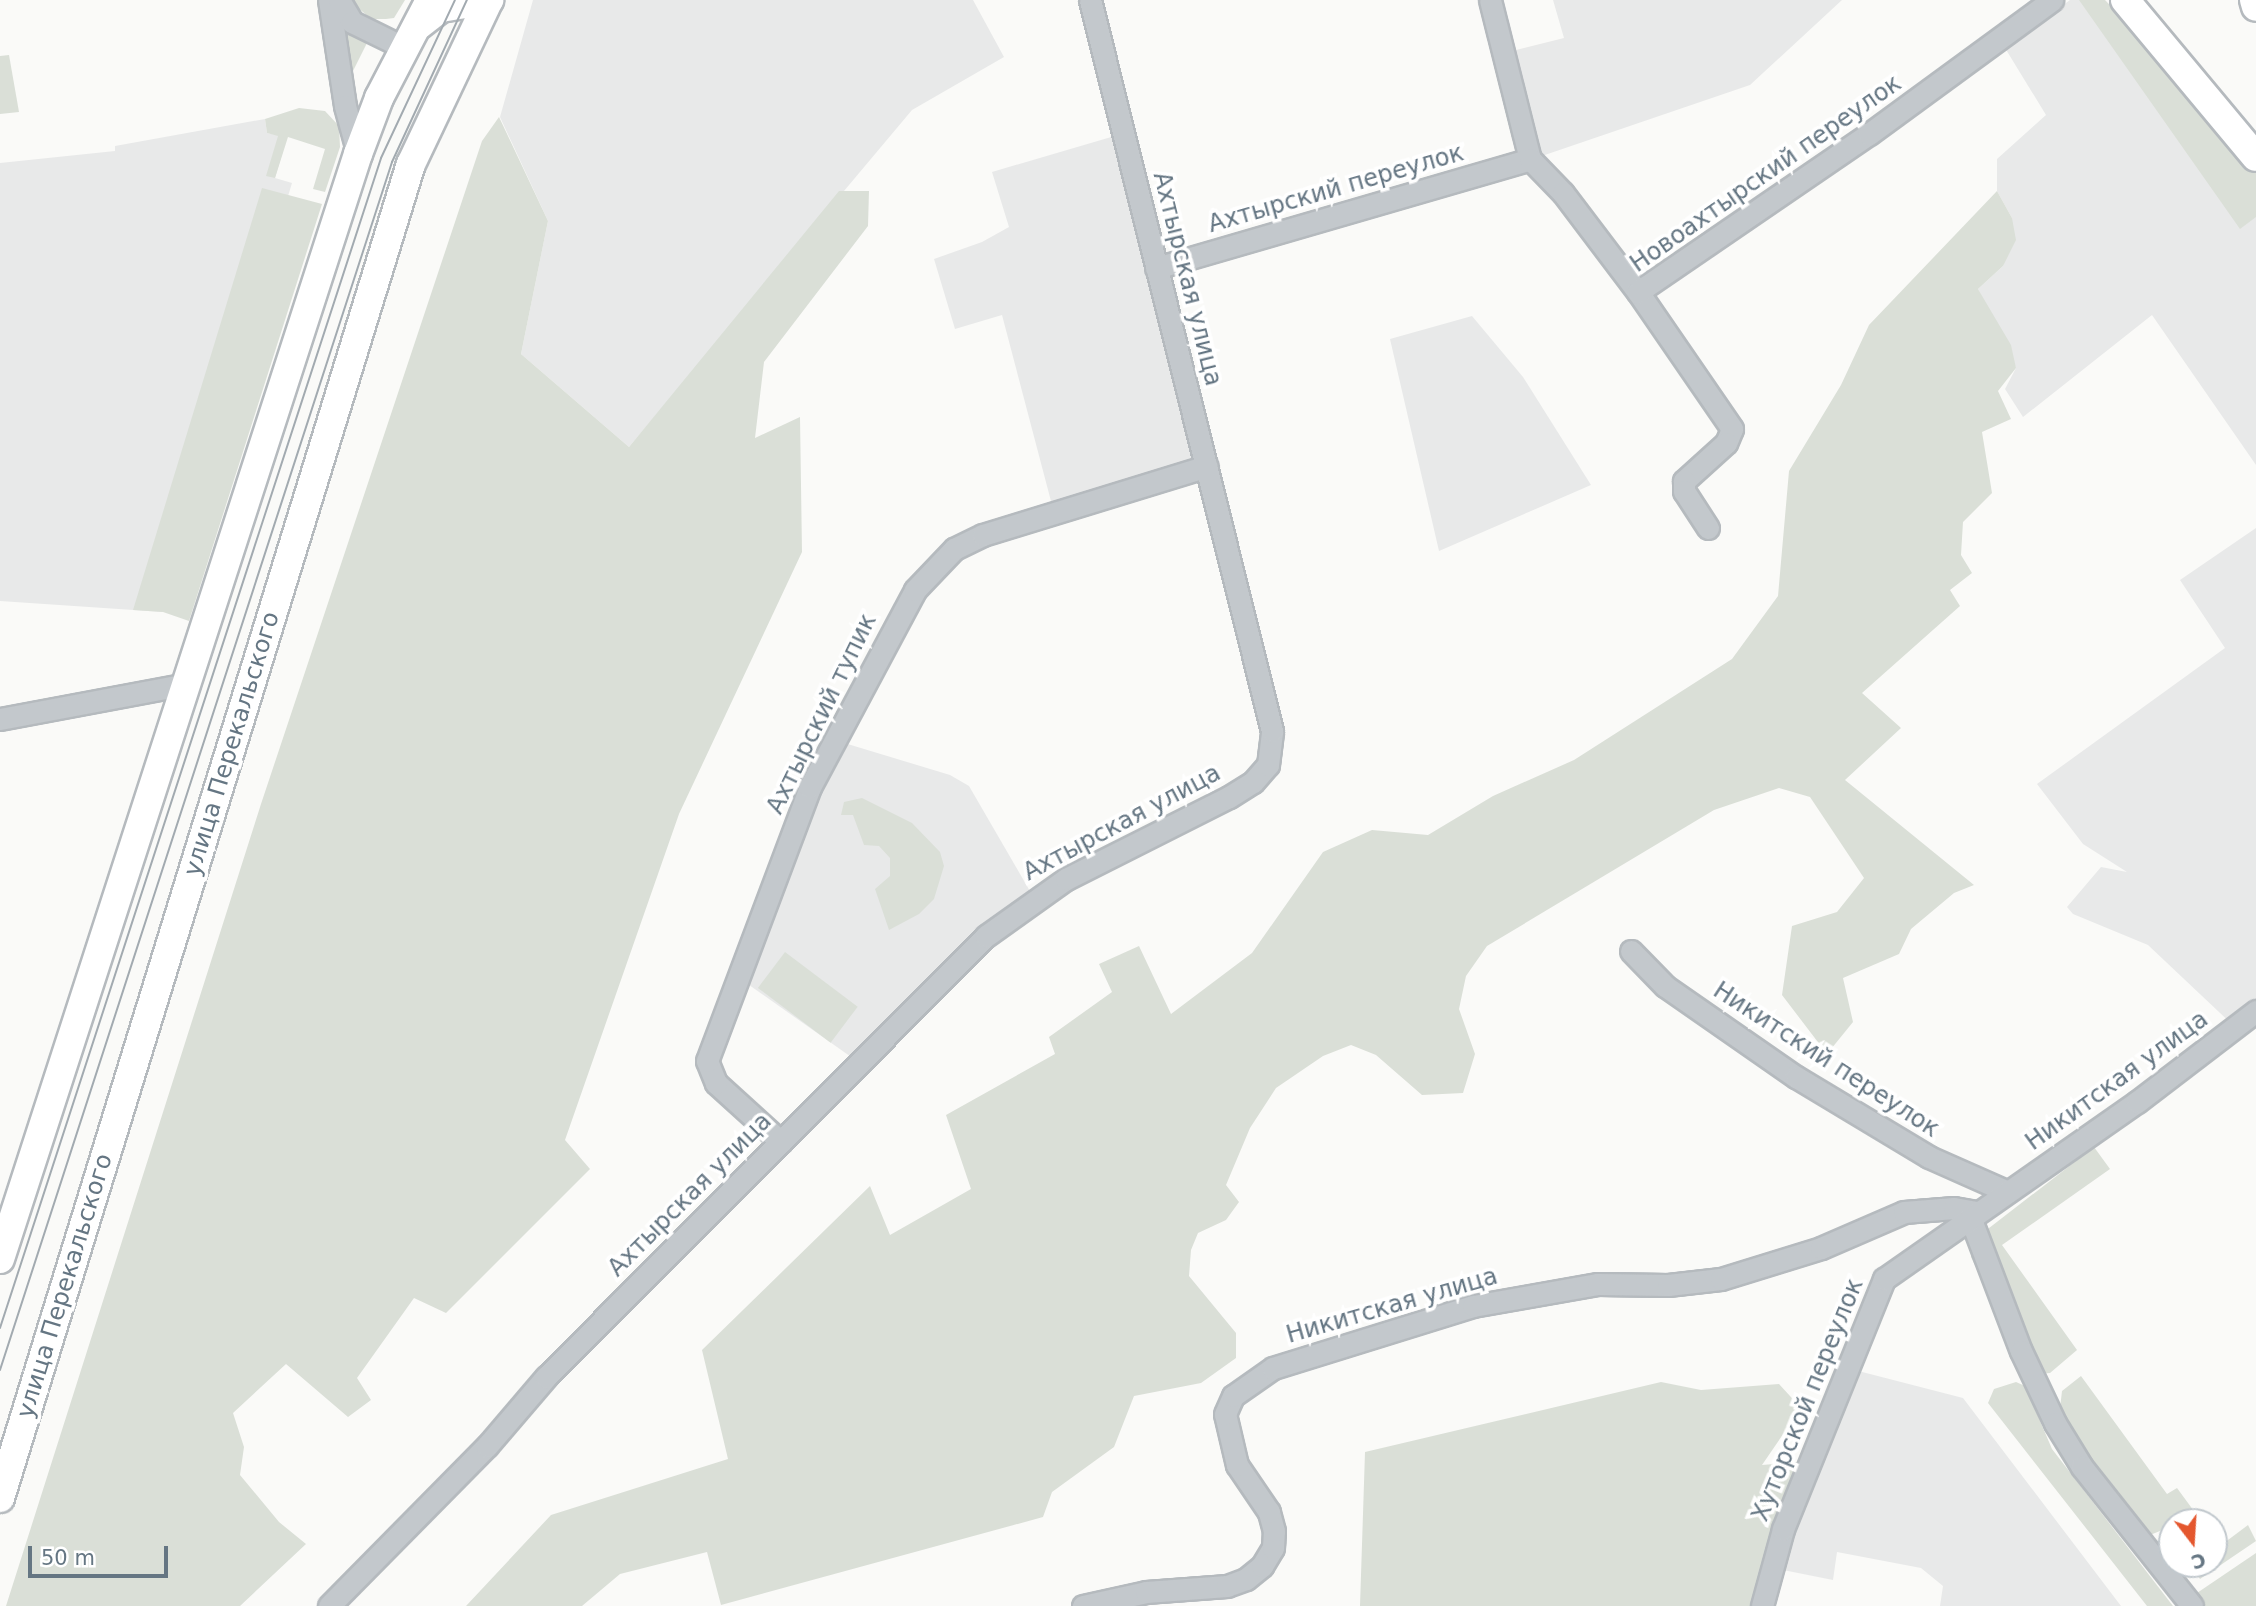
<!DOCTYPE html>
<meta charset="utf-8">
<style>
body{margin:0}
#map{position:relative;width:2256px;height:1606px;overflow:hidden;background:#fafaf8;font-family:"DejaVu Sans",sans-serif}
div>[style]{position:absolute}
.built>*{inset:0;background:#e8e9e9}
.green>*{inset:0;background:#dadfd7;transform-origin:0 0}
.roads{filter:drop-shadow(2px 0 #b5babe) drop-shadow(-2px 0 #b5babe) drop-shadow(0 2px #b5babe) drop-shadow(0 -2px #b5babe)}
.minor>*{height:21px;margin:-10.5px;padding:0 10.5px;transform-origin:10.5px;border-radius:10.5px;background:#c3c8cc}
.major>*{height:28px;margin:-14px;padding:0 14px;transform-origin:14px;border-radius:14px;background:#fff}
.tram>*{height:2px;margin:-1px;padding:0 1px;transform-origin:1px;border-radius:1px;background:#a2aab0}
span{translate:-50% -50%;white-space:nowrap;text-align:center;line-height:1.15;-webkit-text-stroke:7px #fff;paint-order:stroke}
.street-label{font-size:24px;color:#657683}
.north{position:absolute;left:2158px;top:1508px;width:70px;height:70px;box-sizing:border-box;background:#fff;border:2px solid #c1c8cd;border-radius:50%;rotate:163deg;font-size:19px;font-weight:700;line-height:28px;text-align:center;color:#657683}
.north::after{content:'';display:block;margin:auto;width:24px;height:32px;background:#e4572e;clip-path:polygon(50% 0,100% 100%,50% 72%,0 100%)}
.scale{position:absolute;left:28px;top:1546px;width:140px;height:32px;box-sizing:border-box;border:4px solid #657683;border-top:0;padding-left:9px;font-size:21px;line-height:24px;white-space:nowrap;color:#657683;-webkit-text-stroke:5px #fff;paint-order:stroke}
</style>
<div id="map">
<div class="built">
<div style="clip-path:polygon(533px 0,973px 0,1004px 57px,912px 110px,629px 447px,521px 354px,548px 221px,500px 117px)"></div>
<div style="clip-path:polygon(1553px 0,1842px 0,1750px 85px,1536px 158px,1508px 52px,1564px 38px)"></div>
<div style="clip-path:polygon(2070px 0,2086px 0,2256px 179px,2256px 465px,2152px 315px,2023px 417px,2005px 389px,2016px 368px,1978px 289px,2003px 266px,2012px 218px,1997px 191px,1997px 159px,2046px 115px,2005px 48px)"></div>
<div style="clip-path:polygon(265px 119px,267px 133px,287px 137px,275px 178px,292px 183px,163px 612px,0 601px,0 163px,115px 151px,115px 146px)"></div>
<div style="clip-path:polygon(1118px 135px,1146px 269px,1195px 463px,1052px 505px,1002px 315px,955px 329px,934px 259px,982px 242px,1009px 227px,992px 172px)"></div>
<div style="clip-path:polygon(1472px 316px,1523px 377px,1591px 485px,1439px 551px,1390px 339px)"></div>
<div style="clip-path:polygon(2256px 528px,2256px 1015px,2237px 1029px,2148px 945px,2073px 914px,2067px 907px,2101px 867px,2127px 872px,2083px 844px,2037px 784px,2225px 648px,2180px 580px)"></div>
<div style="clip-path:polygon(841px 742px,950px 775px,969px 786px,1031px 893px,854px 1059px,742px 980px,802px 825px)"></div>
<div style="clip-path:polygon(1839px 1366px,1963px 1398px,2121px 1606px,1940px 1606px,1943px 1586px,1921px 1568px,1837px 1552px,1833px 1580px,1763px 1566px)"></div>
</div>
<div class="green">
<div style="clip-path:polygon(349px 0,405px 0,394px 18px,386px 19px,371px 19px)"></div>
<div style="clip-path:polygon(2079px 0,2105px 0,2156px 53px,2256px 173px,2256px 217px,2240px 229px)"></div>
<div style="clip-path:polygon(350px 29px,368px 41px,349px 79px,341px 36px)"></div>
<div style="clip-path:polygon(9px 55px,19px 112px,0 114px,0 56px)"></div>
<div style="clip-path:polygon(299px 108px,325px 111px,339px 126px,340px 147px,325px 192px,313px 189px,325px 149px,288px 137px,275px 178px,266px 176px,278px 136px,267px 133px,265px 119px)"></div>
<div style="clip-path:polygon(499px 117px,548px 221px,521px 354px,629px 447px,839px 191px,869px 191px,868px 226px,764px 362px,755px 438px,800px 417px,802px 552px,679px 814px,565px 1140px,590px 1169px,446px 1313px,414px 1298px,357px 1378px,371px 1400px,348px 1417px,286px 1364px,233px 1413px,244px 1447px,240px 1475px,279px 1522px,306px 1544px,240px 1606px,6px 1606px,261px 804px,482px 141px)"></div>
<div style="clip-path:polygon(262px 188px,322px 204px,189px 621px,163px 612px,133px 610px)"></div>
<div style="clip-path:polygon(1997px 191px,2012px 218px,2016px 240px,2003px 266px,1978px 289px,2011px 345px,2016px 368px,1998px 391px,2011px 419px,1982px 432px,1992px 493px,1963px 522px,1961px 555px,1972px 573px,1950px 590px,1960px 606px,1862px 693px,1901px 728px,1845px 780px,1974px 885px,1954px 893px,1911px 929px,1899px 954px,1843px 978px,1853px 1022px,1827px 1054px,1782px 995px,1792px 926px,1837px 912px,1864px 878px,1810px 797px,1779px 788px,1714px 810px,1487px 946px,1466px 976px,1459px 1009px,1475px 1054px,1463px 1093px,1422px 1095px,1376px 1055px,1351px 1045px,1323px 1056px,1276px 1088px,1250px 1128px,1226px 1185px,1239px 1202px,1226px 1220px,1198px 1233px,1191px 1250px,1189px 1276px,1236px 1333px,1236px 1358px,1201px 1383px,1134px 1396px,1114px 1447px,1052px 1492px,1043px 1517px,721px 1605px,707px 1552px,620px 1574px,582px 1606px,466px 1606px,551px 1515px,728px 1459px,702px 1350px,870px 1186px,890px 1235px,971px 1189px,946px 1115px,1055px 1054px,1049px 1037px,1112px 992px,1099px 964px,1139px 946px,1171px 1014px,1252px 953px,1323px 852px,1372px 830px,1428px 835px,1493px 796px,1574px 760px,1732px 659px,1778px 596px,1789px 471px,1841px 385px,1869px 325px)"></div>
<div style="clip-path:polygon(862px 798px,912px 823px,940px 852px,944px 866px,934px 899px,919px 914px,889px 930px,875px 889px,890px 876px,890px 858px,879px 846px,864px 845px,853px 815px,841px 815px,844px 802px)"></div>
<div style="left:785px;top:952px;width:91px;height:45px;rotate:37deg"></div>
<div style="clip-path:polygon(2094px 1147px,2110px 1169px,2002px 1245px,2077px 1350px,2050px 1373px,2039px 1374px,1989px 1294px,1971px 1257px,1971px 1242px)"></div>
<div style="clip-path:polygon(2081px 1376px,2167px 1494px,2177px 1488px,2202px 1522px,2172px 1522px,2172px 1539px,2165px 1529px,2145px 1537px,2059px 1417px,2062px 1391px)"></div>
<div style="clip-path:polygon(1661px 1382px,1701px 1390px,1779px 1384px,1801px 1408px,1762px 1465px,1801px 1462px,1754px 1606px,1360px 1606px,1365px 1452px)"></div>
<div style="clip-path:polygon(2016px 1382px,2025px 1386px,2052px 1449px,2173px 1606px,2147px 1606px,1988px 1403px,1994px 1389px)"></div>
<div style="clip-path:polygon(2248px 1525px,2256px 1541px,2200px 1579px,2190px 1564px,2214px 1564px,2214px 1539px,2220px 1546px)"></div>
<div style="clip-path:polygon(2256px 1553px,2256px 1606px,2194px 1606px,2197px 1593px)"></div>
</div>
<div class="roads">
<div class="minor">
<div style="left:329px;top:0;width:107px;rotate:81.4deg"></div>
<div style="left:345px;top:106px;width:50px;rotate:74.8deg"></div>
<div style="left:339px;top:0;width:26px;rotate:59deg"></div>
<div style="left:352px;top:22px;width:57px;rotate:26.1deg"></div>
<div style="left:1490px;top:0;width:164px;rotate:75.9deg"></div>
<div style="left:1156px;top:268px;width:390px;rotate:-16.2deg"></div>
<div style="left:1530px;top:159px;width:47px;rotate:45.9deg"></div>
<div style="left:1563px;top:193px;width:124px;rotate:52.9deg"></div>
<div style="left:1638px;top:292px;width:166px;rotate:55.5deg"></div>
<div style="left:1732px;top:429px;width:15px;rotate:113deg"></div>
<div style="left:1726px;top:443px;width:57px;rotate:137.9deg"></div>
<div style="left:1684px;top:481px;width:10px;rotate:90deg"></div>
<div style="left:1684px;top:491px;width:44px;rotate:57deg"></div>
<div style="left:1638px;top:292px;width:280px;rotate:-34.4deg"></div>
<div style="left:1869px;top:134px;width:227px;rotate:-36.2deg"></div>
<div style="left:0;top:719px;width:190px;rotate:-10.6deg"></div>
<div style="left:1631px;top:951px;width:49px;rotate:45.8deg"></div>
<div style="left:1665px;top:986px;width:160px;rotate:34.8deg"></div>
<div style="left:1796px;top:1077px;width:155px;rotate:31deg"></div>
<div style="left:1929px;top:1157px;width:86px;rotate:23.9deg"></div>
<div style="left:781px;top:1142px;width:88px;rotate:-137.8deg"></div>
<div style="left:716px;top:1083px;width:24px;rotate:-112deg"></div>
<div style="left:707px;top:1061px;width:293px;rotate:-69.4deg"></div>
<div style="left:810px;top:787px;width:223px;rotate:-61.9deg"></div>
<div style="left:915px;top:590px;width:57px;rotate:-46.4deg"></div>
<div style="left:954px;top:549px;width:32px;rotate:-26deg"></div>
<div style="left:983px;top:535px;width:234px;rotate:-17.1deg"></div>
<div style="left:1970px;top:1217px;width:143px;rotate:69.2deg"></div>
<div style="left:2021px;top:1351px;width:80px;rotate:64.7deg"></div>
<div style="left:2055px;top:1423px;width:52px;rotate:58.5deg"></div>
<div style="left:2082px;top:1467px;width:177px;rotate:51.6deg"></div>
<div style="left:329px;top:1606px;width:225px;rotate:-45.4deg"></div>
<div style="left:487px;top:1446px;width:91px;rotate:-49.5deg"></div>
<div style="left:546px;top:1377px;width:623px;rotate:-45.07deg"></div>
<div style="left:986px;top:936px;width:98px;rotate:-35.5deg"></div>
<div style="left:1066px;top:879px;width:182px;rotate:-26.7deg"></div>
<div style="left:1229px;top:797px;width:28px;rotate:-32deg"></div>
<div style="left:1253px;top:782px;width:23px;rotate:-49deg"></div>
<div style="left:1268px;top:765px;width:34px;rotate:-83deg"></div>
<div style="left:1272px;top:731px;width:753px;rotate:-103.98deg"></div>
<div style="left:1083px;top:1606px;width:65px;rotate:-12.5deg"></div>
<div style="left:1146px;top:1592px;width:81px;rotate:-4.2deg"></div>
<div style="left:1227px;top:1586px;width:20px;rotate:-20deg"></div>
<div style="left:1246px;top:1579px;width:21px;rotate:-39deg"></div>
<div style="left:1262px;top:1566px;width:21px;rotate:-59deg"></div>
<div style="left:1273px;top:1548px;width:17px;rotate:-87deg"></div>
<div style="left:1274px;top:1531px;width:20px;rotate:-105deg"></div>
<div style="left:1269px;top:1512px;width:57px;rotate:-124.2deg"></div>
<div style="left:1237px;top:1465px;width:52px;rotate:-103.2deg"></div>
<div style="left:1225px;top:1414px;width:20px;rotate:-66deg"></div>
<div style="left:1233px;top:1396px;width:49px;rotate:-35deg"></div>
<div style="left:1273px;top:1368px;width:209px;rotate:-17.2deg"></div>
<div style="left:1473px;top:1306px;width:127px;rotate:-10deg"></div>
<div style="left:1598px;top:1284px;width:70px;rotate:0.8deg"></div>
<div style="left:1668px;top:1285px;width:53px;rotate:-6.5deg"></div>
<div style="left:1721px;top:1279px;width:105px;rotate:-17.2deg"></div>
<div style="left:1821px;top:1248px;width:90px;rotate:-23.4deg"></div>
<div style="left:1904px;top:1212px;width:50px;rotate:-4.6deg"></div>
<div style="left:1954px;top:1208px;width:23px;rotate:10deg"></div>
<div style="left:1762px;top:1606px;width:80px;rotate:-74.7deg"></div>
<div style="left:1783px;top:1529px;width:270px;rotate:-68deg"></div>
<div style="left:1884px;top:1279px;width:309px;rotate:-35deg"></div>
<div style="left:2137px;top:1102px;width:150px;rotate:-37.4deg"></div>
</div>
<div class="major">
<div style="left:2125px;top:0;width:204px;rotate:50.2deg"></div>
<div style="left:2254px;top:0;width:7px;rotate:74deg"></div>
<div style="left:419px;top:25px;width:28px;rotate:-38deg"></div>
<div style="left:441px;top:8px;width:49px;rotate:-9.5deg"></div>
<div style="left:0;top:1259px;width:1162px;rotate:-72.05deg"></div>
<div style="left:358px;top:154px;width:60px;rotate:-69.4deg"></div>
<div style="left:379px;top:98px;width:110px;rotate:-62.5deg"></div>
<div style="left:0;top:1498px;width:1396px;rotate:-72.88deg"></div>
<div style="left:411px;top:164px;width:182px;rotate:-64.6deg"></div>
</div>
</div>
<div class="tram">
<div style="left:0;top:1328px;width:1230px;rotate:-71.96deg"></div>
<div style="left:381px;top:158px;width:174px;rotate:-64.9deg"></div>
<div style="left:0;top:1370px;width:1270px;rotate:-72.02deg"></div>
<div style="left:392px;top:162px;width:179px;rotate:-65.2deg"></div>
</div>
<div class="street-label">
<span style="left:1766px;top:174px;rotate:-35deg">Новоахтырский переулок</span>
<span style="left:1336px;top:189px;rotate:-16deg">Ахтырский переулок</span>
<span style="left:1187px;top:279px;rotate:76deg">Ахтырская улица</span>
<span style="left:822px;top:714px;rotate:-64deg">Ахтырский тупик</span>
<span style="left:232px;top:744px;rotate:-73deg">улица Перекальского</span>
<span style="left:1122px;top:823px;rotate:-28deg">Ахтырская улица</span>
<span style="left:1826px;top:1060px;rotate:33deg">Никитский переулок</span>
<span style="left:2117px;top:1081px;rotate:-36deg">Никитская улица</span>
<span style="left:690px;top:1195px;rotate:-45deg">Ахтырская улица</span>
<span style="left:65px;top:1286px;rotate:-73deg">улица Перекальского</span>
<span style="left:1392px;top:1306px;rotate:-16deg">Никитская улица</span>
<span style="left:1808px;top:1400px;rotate:-68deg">Хуторской переулок</span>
</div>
<div class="north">С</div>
<div class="scale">50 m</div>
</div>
